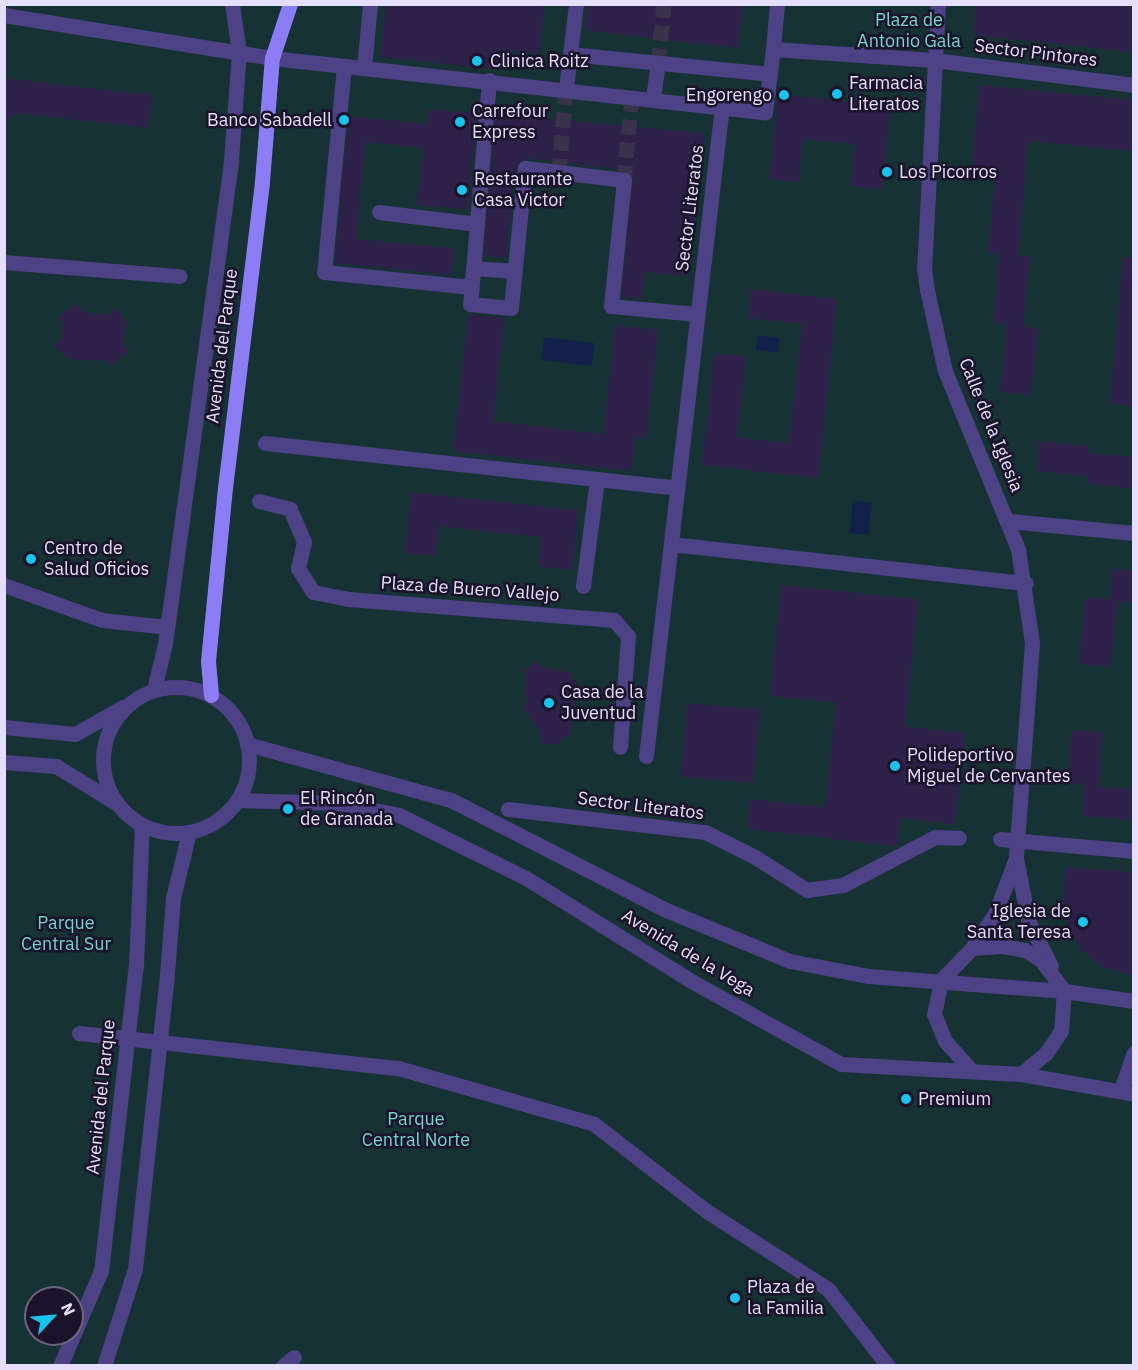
<!DOCTYPE html>
<meta charset="utf-8">
<style>
body{margin:0}
#map{position:relative;width:1138px;height:1370px;overflow:hidden;background:#1a132a;font-family:"IBM Plex Sans",sans-serif}
div>[style]{position:absolute}
.green>*{inset:0;background:#173234}
.water>*{inset:0;background:#12214a;transform-origin:0 0}
.building>*{inset:0;background:#2d214a;transform-origin:0 0}
.street-tunnel>*{height:15px;margin-top:-7.5px;transform-origin:0;background:repeating-linear-gradient(90deg,#38324a 0 15px,transparent 0 23px)}
.street>*{height:15px;margin:-7.5px;padding:0 7.5px;transform-origin:7.5px;border-radius:7.5px;background:#4c4285}
.street>.ring{margin:-7.5px;padding:0;box-sizing:content-box;background:none;border:15px solid #4c4285;border-radius:50%}
.secondary>*{height:15px;margin:-7.5px;padding:0 7.5px;transform-origin:7.5px;border-radius:7.5px;background:#8d7df5}
.street-bridge>*{height:15px;margin:-7.5px;padding:0 7.5px;transform-origin:7.5px;border-radius:7.5px;background:#4c4285}
.dots>*{width:16px;height:16px;translate:-50% -50%;box-sizing:border-box;border:3px solid #1a132a;border-radius:50%}
span{translate:-50% -50%;white-space:nowrap;text-align:center;line-height:1.15;-webkit-text-stroke:5px #1a132a;paint-order:stroke}
.park-label{font-size:18px;color:#6fd9c9}
.street-label{font-size:18px;color:#e5dffd}
.poi-label{font-size:18px;color:#e5dffd}
.left{translate:0 -50%;text-align:left}
.right{translate:-100% -50%;text-align:right}
.frame{position:absolute;inset:0;border:6px solid #e5dffd;pointer-events:none}
.north{position:absolute;left:24px;top:1286px;width:60px;height:60px;box-sizing:border-box;background:#1a132a;border:2px solid #6b657e;border-radius:50%;rotate:64deg;font-size:16px;font-weight:700;line-height:24px;text-align:center;color:#e5dffd}
.north::after{content:'';display:block;margin:auto;width:21px;height:27px;background:#1ac2ee;clip-path:polygon(50% 0,100% 100%,50% 72%,0 100%)}
</style>
<div id="map">
<div class="green">
<div style="clip-path:polygon(evenodd,5px 5px,1133px 5px,1133px 1365px,5px 1366px,5px 5px,36px 1298px,72px 1298px,72px 1334px,36px 1334px,36px 1298px)"></div>
</div>
<div class="water">
<div style="left:758px;top:335px;width:22px;height:15px;rotate:8deg"></div>
<div style="left:544px;top:337px;width:51px;height:23px;rotate:7deg"></div>
<div style="left:853px;top:501px;width:19px;height:32px;rotate:6deg"></div>
</div>
<div class="building">
<div style="clip-path:polygon(386px 4px,544px 4px,539px 54px,506px 50px,504px 70px,380px 57px)"></div>
<div style="clip-path:polygon(588px 4px,743px 4px,738px 48px,585px 30px)"></div>
<div style="clip-path:polygon(975px 4px,1134px 4px,1134px 52px,974px 35px)"></div>
<div style="clip-path:polygon(4px 78px,152px 95px,148px 128px,16px 113px,4px 122px)"></div>
<div style="clip-path:polygon(979px 85px,1134px 100px,1134px 151px,1028px 141px,1018px 256px,1030px 257px,1023px 326px,1038px 328px,1031px 395px,1000px 392px,1007px 324px,993px 323px,999px 254px,988px 253px,996px 169px,972px 166px)"></div>
<div style="clip-path:polygon(778px 94px,890px 106px,882px 190px,850px 186px,855px 144px,803px 139px,798px 182px,769px 179px)"></div>
<div style="clip-path:polygon(429px 109px,476px 113px,468px 209px,416px 205px,424px 148px,365px 142px,356px 239px,454px 248px,452px 275px,335px 263px,349px 116px,427px 124px)"></div>
<div style="clip-path:polygon(496px 114px,704px 133px,689px 276px,645px 272px,642px 299px,622px 297px,633px 176px,625px 170px,526px 158px,515px 167px,506px 258px,484px 256px)"></div>
<div style="clip-path:polygon(1123px 257px,1134px 258px,1134px 406px,1110px 404px)"></div>
<div style="clip-path:polygon(751px 289px,837px 299px,818px 478px,702px 465px,714px 353px,746px 356px,737px 437px,789px 443px,802px 324px,748px 318px)"></div>
<div style="clip-path:polygon(76px 303px,83px 312px,105px 315px,116px 308px,129px 326px,124px 330px,123px 344px,128px 351px,111px 366px,107px 361px,68px 359px,53px 345px,61px 340px,63px 324px,58px 317px)"></div>
<div style="clip-path:polygon(468px 314px,504px 318px,493px 421px,603px 434px,615px 325px,658px 330px,646px 439px,635px 437px,632px 471px,453px 451px)"></div>
<div style="clip-path:polygon(1039px 441px,1089px 446px,1089px 453px,1134px 457px,1134px 488px,1088px 484px,1088px 476px,1036px 471px)"></div>
<div style="clip-path:polygon(411px 492px,578px 510px,572px 570px,538px 566px,541px 537px,439px 526px,435px 556px,405px 553px)"></div>
<div style="clip-path:polygon(1113px 569px,1134px 571px,1134px 603px,1117px 602px,1111px 667px,1079px 664px,1085px 597px,1110px 599px)"></div>
<div style="clip-path:polygon(781px 585px,918px 599px,905px 726px,965px 733px,955px 824px,901px 818px,897px 846px,747px 829px,750px 799px,825px 807px,836px 703px,770px 696px)"></div>
<div style="clip-path:polygon(537px 661px,542px 667px,572px 673px,570px 679px,577px 680px,570px 733px,556px 744px,542px 744px,538px 728px,522px 706px,529px 701px,524px 695px,526px 678px,523px 672px)"></div>
<div style="left:687px;top:703px;width:73px;height:74px;rotate:5deg"></div>
<div style="clip-path:polygon(1071px 730px,1102px 732px,1099px 787px,1134px 789px,1134px 820px,1082px 816px,1084px 784px,1068px 783px)"></div>
<div style="clip-path:polygon(1066px 867px,1134px 872px,1134px 976px,1100px 966px,1083px 951px,1069px 930px,1063px 908px)"></div>
</div>
<div class="street-tunnel">
<div style="left:658px;top:63px;width:59px;rotate:-84.2deg"></div>
<div style="left:559px;top:173px;width:85px;rotate:-85.3deg"></div>
<div style="left:624px;top:180px;width:84px;rotate:-84.6deg"></div>
</div>
<div class="street">
<div style="left:777px;top:4px;width:45px;rotate:95.1deg"></div>
<div style="left:773px;top:49px;width:161px;rotate:3.9deg"></div>
<div style="left:934px;top:60px;width:202px;rotate:7.1deg"></div>
<div style="left:938px;top:4px;width:264px;rotate:93deg"></div>
<div style="left:924px;top:268px;width:22px;rotate:82deg"></div>
<div style="left:927px;top:290px;width:83px;rotate:77.5deg"></div>
<div style="left:945px;top:371px;width:192px;rotate:67.7deg"></div>
<div style="left:1018px;top:549px;width:95px;rotate:81.5deg"></div>
<div style="left:1032px;top:643px;width:216px;rotate:94.3deg"></div>
<div style="left:1016px;top:858px;width:60px;rotate:110.6deg"></div>
<div style="left:995px;top:914px;width:41px;rotate:124.1deg"></div>
<div style="left:4px;top:15px;width:271px;rotate:9.1deg"></div>
<div style="left:272px;top:58px;width:496px;rotate:6.3deg"></div>
<div style="left:765px;top:112px;width:64px;rotate:-82.8deg"></div>
<div style="left:570px;top:54px;width:201px;rotate:5.7deg"></div>
<div style="left:344px;top:66px;width:207px;rotate:95.5deg"></div>
<div style="left:324px;top:272px;width:148px;rotate:5.8deg"></div>
<div style="left:364px;top:68px;width:64px;rotate:-84.6deg"></div>
<div style="left:489px;top:80px;width:225px;rotate:94.8deg"></div>
<div style="left:470px;top:304px;width:41px;rotate:5.6deg"></div>
<div style="left:511px;top:308px;width:141px;rotate:-84.3deg"></div>
<div style="left:525px;top:168px;width:100px;rotate:6.9deg"></div>
<div style="left:624px;top:180px;width:127px;rotate:95.9deg"></div>
<div style="left:611px;top:306px;width:86px;rotate:5.3deg"></div>
<div style="left:566px;top:88px;width:85px;rotate:-83.2deg"></div>
<div style="left:653px;top:98px;width:35px;rotate:-82deg"></div>
<div style="left:379px;top:212px;width:99px;rotate:7deg"></div>
<div style="left:4px;top:262px;width:176px;rotate:4.6deg"></div>
<div style="left:473px;top:268px;width:42px;rotate:4.1deg"></div>
<div style="left:265px;top:443px;width:415px;rotate:6.2deg"></div>
<div style="left:259px;top:501px;width:32px;rotate:14deg"></div>
<div style="left:290px;top:509px;width:36px;rotate:67deg"></div>
<div style="left:304px;top:542px;width:27px;rotate:103deg"></div>
<div style="left:298px;top:568px;width:28px;rotate:58deg"></div>
<div style="left:313px;top:592px;width:36px;rotate:11deg"></div>
<div style="left:348px;top:599px;width:267px;rotate:4.5deg"></div>
<div style="left:614px;top:620px;width:21px;rotate:49deg"></div>
<div style="left:628px;top:636px;width:111px;rotate:94.1deg"></div>
<div style="left:1009px;top:521px;width:126px;rotate:5.5deg"></div>
<div style="left:671px;top:544px;width:357px;rotate:6.3deg"></div>
<div style="left:4px;top:585px;width:104px;rotate:19.7deg"></div>
<div style="left:102px;top:620px;width:65px;rotate:6.1deg"></div>
<div style="left:583px;top:586px;width:108px;rotate:-82.5deg"></div>
<div class="ring" style="left:103px;top:687px;width:131px;height:131px"></div>
<div style="left:154px;top:689px;width:46px;rotate:-76.3deg"></div>
<div style="left:165px;top:644px;width:488px;rotate:-82.2deg"></div>
<div style="left:231px;top:160px;width:108px;rotate:-85.8deg"></div>
<div style="left:239px;top:52px;width:49px;rotate:-98.3deg"></div>
<div style="left:4px;top:727px;width:71px;rotate:5.6deg"></div>
<div style="left:75px;top:734px;width:55px;rotate:-29.4deg"></div>
<div style="left:247px;top:744px;width:212px;rotate:15.4deg"></div>
<div style="left:451px;top:800px;width:242px;rotate:27.1deg"></div>
<div style="left:666px;top:910px;width:134px;rotate:22.4deg"></div>
<div style="left:790px;top:961px;width:79px;rotate:10.9deg"></div>
<div style="left:868px;top:976px;width:197px;rotate:4.4deg"></div>
<div style="left:1064px;top:991px;width:71px;rotate:8.1deg"></div>
<div style="left:646px;top:756px;width:654px;rotate:-83.33deg"></div>
<div style="left:4px;top:762px;width:52px;rotate:4.4deg"></div>
<div style="left:56px;top:766px;width:70px;rotate:31.7deg"></div>
<div style="left:237px;top:800px;width:102px;rotate:1.7deg"></div>
<div style="left:339px;top:803px;width:61px;rotate:11.3deg"></div>
<div style="left:399px;top:815px;width:142px;rotate:26.4deg"></div>
<div style="left:526px;top:878px;width:197px;rotate:31.9deg"></div>
<div style="left:693px;top:982px;width:169px;rotate:29deg"></div>
<div style="left:841px;top:1064px;width:180px;rotate:3.2deg"></div>
<div style="left:1021px;top:1074px;width:115px;rotate:10deg"></div>
<div style="left:508px;top:809px;width:198px;rotate:6.7deg"></div>
<div style="left:705px;top:832px;width:56px;rotate:26.6deg"></div>
<div style="left:755px;top:857px;width:62px;rotate:32.4deg"></div>
<div style="left:807px;top:890px;width:36px;rotate:-8deg"></div>
<div style="left:843px;top:885px;width:104px;rotate:-27.6deg"></div>
<div style="left:935px;top:837px;width:24px;rotate:2deg"></div>
<div style="left:1000px;top:839px;width:135px;rotate:5.1deg"></div>
<div style="left:1016px;top:858px;width:63px;rotate:79deg"></div>
<div style="left:1028px;top:920px;width:51px;rotate:63.4deg"></div>
<div style="left:136px;top:966px;width:141px;rotate:-87.6deg"></div>
<div style="left:167px;top:974px;width:76px;rotate:-85.5deg"></div>
<div style="left:173px;top:898px;width:68px;rotate:-76.4deg"></div>
<div style="left:79px;top:1033px;width:321px;rotate:6.3deg"></div>
<div style="left:398px;top:1068px;width:204px;rotate:15.9deg"></div>
<div style="left:594px;top:1124px;width:144px;rotate:37.7deg"></div>
<div style="left:708px;top:1212px;width:143px;rotate:32.7deg"></div>
<div style="left:828px;top:1289px;width:98px;rotate:52.1deg"></div>
<div style="left:972px;top:1071px;width:40px;rotate:-132deg"></div>
<div style="left:945px;top:1041px;width:29px;rotate:-112deg"></div>
<div style="left:934px;top:1014px;width:35px;rotate:-78deg"></div>
<div style="left:941px;top:980px;width:45px;rotate:-45.9deg"></div>
<div style="left:972px;top:948px;width:30px;rotate:-4deg"></div>
<div style="left:1002px;top:946px;width:23px;rotate:10deg"></div>
<div style="left:1025px;top:950px;width:19px;rotate:32deg"></div>
<div style="left:1041px;top:960px;width:39px;rotate:53deg"></div>
<div style="left:1064px;top:991px;width:40px;rotate:94.3deg"></div>
<div style="left:1061px;top:1031px;width:27px;rotate:124deg"></div>
<div style="left:1046px;top:1053px;width:33px;rotate:140deg"></div>
<div style="left:1121px;top:1090px;width:39px;rotate:-71deg"></div>
<div style="left:60px;top:1366px;width:103px;rotate:-66.7deg"></div>
<div style="left:104px;top:1366px;width:102px;rotate:-72.3deg"></div>
<div style="left:283px;top:1366px;width:14px;rotate:-39deg"></div>
</div>
<div class="secondary">
<div style="left:211px;top:695px;width:34px;rotate:-95deg"></div>
<div style="left:208px;top:661px;width:174px;rotate:-84.4deg"></div>
<div style="left:225px;top:488px;width:309px;rotate:-83.1deg"></div>
<div style="left:262px;top:181px;width:123px;rotate:-85.4deg"></div>
<div style="left:272px;top:58px;width:57px;rotate:-71.6deg"></div>
</div>
<div class="street-bridge">
<div style="left:135px;top:1269px;width:297px;rotate:-83.8deg"></div>
<div style="left:101px;top:1271px;width:307px;rotate:-83.5deg"></div>
</div>
<div class="dots">
<div style="left:477px;top:61px;background:#1ac2ee"></div>
<div style="left:837px;top:94px;background:#1ac2ee"></div>
<div style="left:784px;top:95px;background:#1ac2ee"></div>
<div style="left:344px;top:120px;background:#1ac2ee"></div>
<div style="left:460px;top:122px;background:#1ac2ee"></div>
<div style="left:887px;top:172px;background:#1ac2ee"></div>
<div style="left:462px;top:190px;background:#1ac2ee"></div>
<div style="left:31px;top:559px;background:#1ac2ee"></div>
<div style="left:549px;top:703px;background:#1ac2ee"></div>
<div style="left:895px;top:766px;background:#1ac2ee"></div>
<div style="left:288px;top:809px;background:#1ac2ee"></div>
<div style="left:1083px;top:922px;background:#1ac2ee"></div>
<div style="left:906px;top:1099px;background:#1ac2ee"></div>
<div style="left:735px;top:1298px;background:#1ac2ee"></div>
</div>
<div class="park-label">
<span style="left:909px;top:31px">Plaza de<br>Antonio Gala</span>
<span style="left:66px;top:934px">Parque<br>Central Sur</span>
<span style="left:416px;top:1130px">Parque<br>Central Norte</span>
</div>
<div class="street-label">
<span style="left:1036px;top:53px;rotate:7deg">Sector Pintores</span>
<span style="left:690px;top:208px;rotate:-83deg">Sector Literatos</span>
<span style="left:222px;top:346px;rotate:-83deg">Avenida del Parque</span>
<span style="left:991px;top:425px;rotate:68deg">Calle de la Iglesia</span>
<span style="left:470px;top:589px;rotate:4deg">Plaza de Buero Vallejo</span>
<span style="left:641px;top:806px;rotate:7deg">Sector Literatos</span>
<span style="left:688px;top:953px;rotate:31deg">Avenida de la Vega</span>
<span style="left:101px;top:1097px;rotate:-84deg">Avenida del Parque</span>
</div>
<div class="poi-label">
<span class="left" style="left:490px;top:61px">Clinica Roitz</span>
<span class="left" style="left:849px;top:94px">Farmacia<br>Literatos</span>
<span class="right" style="left:772px;top:95px">Engorengo</span>
<span class="left" style="left:472px;top:122px">Carrefour<br>Express</span>
<span class="right" style="left:332px;top:120px">Banco Sabadell</span>
<span class="left" style="left:899px;top:172px">Los Picorros</span>
<span class="left" style="left:474px;top:190px">Restaurante<br>Casa Victor</span>
<span class="left" style="left:44px;top:559px">Centro de<br>Salud Oficios</span>
<span class="left" style="left:561px;top:703px">Casa de la<br>Juventud</span>
<span class="left" style="left:907px;top:766px">Polideportivo<br>Miguel de Cervantes</span>
<span class="left" style="left:300px;top:809px">El Rincón<br>de Granada</span>
<span class="right" style="left:1071px;top:922px">Iglesia de<br>Santa Teresa</span>
<span class="left" style="left:918px;top:1099px">Premium</span>
<span class="left" style="left:747px;top:1298px">Plaza de<br>la Familia</span>
</div>
<div class="frame"></div>
<div class="north">N</div>
</div>
